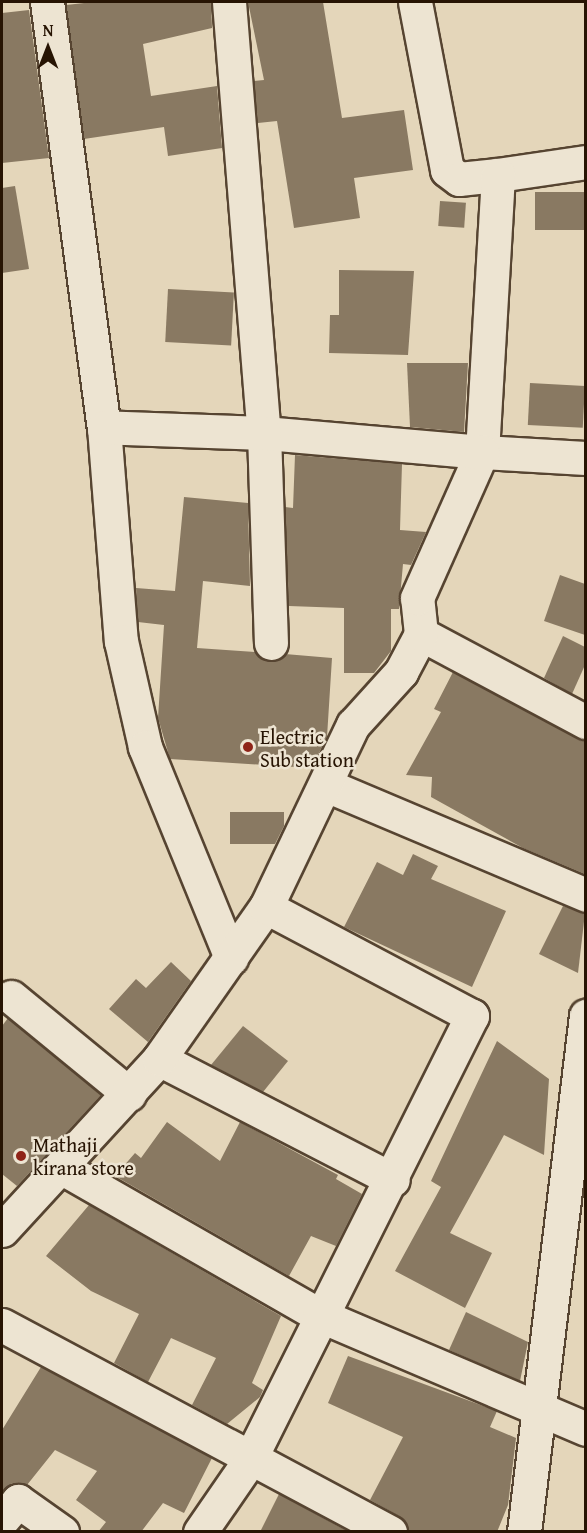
<!DOCTYPE html>
<style>
body{margin:0}
#map{position:relative;width:587px;height:1533px;overflow:hidden;background:#e4d6ba;font-family:"Gentium Book Plus",serif}
div>[style]{position:absolute}
.building>*{inset:0;background:#897962;transform-origin:0 0}
.roads{filter:drop-shadow(2px 0 #564431) drop-shadow(-2px 0 #564431) drop-shadow(0 2px #564431) drop-shadow(0 -2px #564431)}
.minor>*{height:33px;margin:-16.5px;padding:0 16.5px;transform-origin:16.5px;border-radius:16.5px;background:#ede4d2}
.dots>*{width:16px;height:16px;translate:-50% -50%;box-sizing:border-box;border:3px solid #ede4d2;border-radius:50%}
span{translate:-50% -50%;white-space:nowrap;text-align:center;line-height:1.15;-webkit-text-stroke:5px #ede4d2;paint-order:stroke}
.poi-label{font-size:20px;color:#271403}
.left{translate:0 -50%;text-align:left}
.frame{position:absolute;inset:0;border:3px solid #271403;pointer-events:none}
.north{position:absolute;left:18px;top:18px;width:60px;height:60px;-webkit-text-stroke:4px #ede4d2;paint-order:stroke;rotate:0deg;font-size:16px;font-weight:700;line-height:24px;text-align:center;color:#271403}
.north::after{content:'';display:block;margin:auto;width:21px;height:27px;background:#271403;clip-path:polygon(50% 0,100% 100%,50% 72%,0 100%)}
</style>
<div id="map">
<div class="building">
<div style="clip-path:polygon(93px 2px,211px 2px,212px 28px,143px 44px,151px 96px,217px 86px,222px 148px,168px 156px,164px 127px,84px 139px,66px 5px)"></div>
<div style="clip-path:polygon(248px 2px,323px 2px,342px 118px,404px 110px,413px 170px,354px 178px,360px 218px,294px 228px,277px 121px,258px 123px,254px 81px,264px 80px)"></div>
<div style="clip-path:polygon(29px 10px,49px 158px,2px 163px,2px 13px)"></div>
<div style="clip-path:polygon(15px 186px,29px 269px,2px 273px,2px 188px)"></div>
<div style="left:585px;top:192px;width:38px;height:50px;rotate:90deg"></div>
<div style="left:440px;top:201px;width:26px;height:25px;rotate:4deg"></div>
<div style="clip-path:polygon(339px 270px,414px 271px,408px 355px,329px 353px,330px 315px,339px 315px)"></div>
<div style="left:168px;top:289px;width:66px;height:53px;rotate:3deg"></div>
<div style="clip-path:polygon(407px 363px,468px 363px,464px 432px,410px 427px)"></div>
<div style="left:530px;top:383px;width:55px;height:42px;rotate:3deg"></div>
<div style="clip-path:polygon(295px 455px,402px 464px,400px 530px,426px 532px,411px 565px,403px 564px,399px 609px,391px 609px,391px 651px,374px 673px,344px 673px,344px 608px,289px 606px,285px 507px,293px 508px)"></div>
<div style="clip-path:polygon(184px 497px,248px 503px,250px 586px,203px 581px,197px 648px,255px 652px,271px 662px,285px 654px,332px 658px,327px 737px,311px 768px,170px 759px,158px 718px,164px 625px,138px 622px,136px 588px,175px 591px)"></div>
<div style="clip-path:polygon(560px 575px,585px 584px,585px 635px,544px 621px)"></div>
<div style="clip-path:polygon(563px 636px,585px 647px,585px 665px,572px 694px,544px 678px)"></div>
<div style="clip-path:polygon(453px 672px,585px 741px,585px 874px,523px 848px,431px 797px,432px 777px,406px 775px,441px 712px,434px 709px)"></div>
<div style="clip-path:polygon(230px 812px,284px 812px,284px 826px,275px 844px,230px 844px)"></div>
<div style="clip-path:polygon(413px 854px,438px 866px,431px 879px,506px 911px,472px 987px,344px 927px,377px 862px,403px 875px)"></div>
<div style="clip-path:polygon(563px 906px,585px 913px,578px 973px,539px 954px)"></div>
<div style="clip-path:polygon(171px 962px,191px 981px,148px 1042px,109px 1009px,136px 979px,146px 988px)"></div>
<div style="clip-path:polygon(8px 1018px,101px 1095px,17px 1186px,2px 1174px,2px 1026px)"></div>
<div style="clip-path:polygon(243px 1026px,288px 1061px,263px 1092px,211px 1065px)"></div>
<div style="clip-path:polygon(497px 1041px,549px 1079px,544px 1155px,504px 1135px,450px 1233px,492px 1253px,465px 1308px,395px 1271px,441px 1187px,431px 1181px)"></div>
<div style="clip-path:polygon(167px 1122px,220px 1161px,240px 1122px,338px 1175px,336px 1179px,362px 1194px,336px 1246px,311px 1236px,289px 1276px,115px 1176px,135px 1153px,141px 1158px)"></div>
<div style="clip-path:polygon(89px 1205px,281px 1316px,252px 1383px,263px 1390px,260px 1397px,227px 1424px,192px 1405px,216px 1358px,171px 1338px,148px 1382px,114px 1363px,139px 1314px,91px 1291px,46px 1256px)"></div>
<div style="clip-path:polygon(466px 1312px,528px 1342px,520px 1381px,449px 1350px)"></div>
<div style="clip-path:polygon(348px 1356px,497px 1411px,490px 1427px,516px 1438px,508px 1505px,497px 1532px,409px 1532px,399px 1516px,370px 1500px,403px 1437px,328px 1403px)"></div>
<div style="clip-path:polygon(41px 1367px,212px 1458px,184px 1513px,163px 1503px,141px 1532px,98px 1532px,106px 1522px,76px 1500px,97px 1471px,55px 1450px,27px 1485px,12px 1483px,2px 1491px,2px 1430px)"></div>
<div style="clip-path:polygon(279px 1494px,349px 1532px,260px 1532px)"></div>
</div>
<div class="roads">
<div class="minor">
<div style="left:47px;top:2px;width:429px;rotate:82.4deg"></div>
<div style="left:104px;top:427px;width:215px;rotate:85.5deg"></div>
<div style="left:121px;top:641px;width:109px;rotate:77.2deg"></div>
<div style="left:145px;top:747px;width:228px;rotate:67.8deg"></div>
<div style="left:229px;top:2px;width:432px;rotate:85.4deg"></div>
<div style="left:264px;top:433px;width:210px;rotate:88.1deg"></div>
<div style="left:415px;top:2px;width:171px;rotate:79.2deg"></div>
<div style="left:447px;top:170px;width:15px;rotate:37deg"></div>
<div style="left:459px;top:179px;width:39px;rotate:-6deg"></div>
<div style="left:586px;top:162px;width:89px;rotate:171.6deg"></div>
<div style="left:498px;top:175px;width:277px;rotate:93.3deg"></div>
<div style="left:482px;top:452px;width:104px;rotate:3.3deg"></div>
<div style="left:421px;top:634px;width:187px;rotate:28.1deg"></div>
<div style="left:326px;top:785px;width:282px;rotate:22.9deg"></div>
<div style="left:11px;top:997px;width:153px;rotate:39.4deg"></div>
<div style="left:159px;top:1059px;width:263px;rotate:27.3deg"></div>
<div style="left:64px;top:1169px;width:294px;rotate:29.8deg"></div>
<div style="left:319px;top:1315px;width:290px;rotate:23.1deg"></div>
<div style="left:2px;top:1230px;width:232px;rotate:-47.4deg"></div>
<div style="left:159px;top:1059px;width:186px;rotate:-54.9deg"></div>
<div style="left:266px;top:907px;width:202px;rotate:-64.5deg"></div>
<div style="left:353px;top:725px;width:72px;rotate:-47.8deg"></div>
<div style="left:401px;top:672px;width:43px;rotate:-62.2deg"></div>
<div style="left:421px;top:634px;width:36px;rotate:-96deg"></div>
<div style="left:417px;top:598px;width:160px;rotate:-66deg"></div>
<div style="left:482px;top:452px;width:219px;rotate:-175deg"></div>
<div style="left:264px;top:433px;width:160px;rotate:-177.9deg"></div>
<div style="left:2px;top:1325px;width:440px;rotate:28.1deg"></div>
<div style="left:2px;top:1520px;width:25px;rotate:-50deg"></div>
<div style="left:18px;top:1501px;width:54px;rotate:35.2deg"></div>
<div style="left:200px;top:1532px;width:86px;rotate:-55.4deg"></div>
<div style="left:249px;top:1461px;width:498px;rotate:-63.4deg"></div>
<div style="left:472px;top:1016px;width:233px;rotate:-152.1deg"></div>
<div style="left:524px;top:1532px;width:520px;rotate:-83.15deg"></div>
</div>
</div>
<div class="dots">
<div style="left:248px;top:747px;background:#8f2418"></div>
<div style="left:21px;top:1156px;background:#8f2418"></div>
</div>
<div class="poi-label">
<span class="left" style="left:260px;top:748px">Electric<br>Sub station</span>
<span class="left" style="left:33px;top:1156px">Mathaji<br>kirana store</span>
</div>
<div class="frame"></div>
<div class="north">N</div>
</div>
